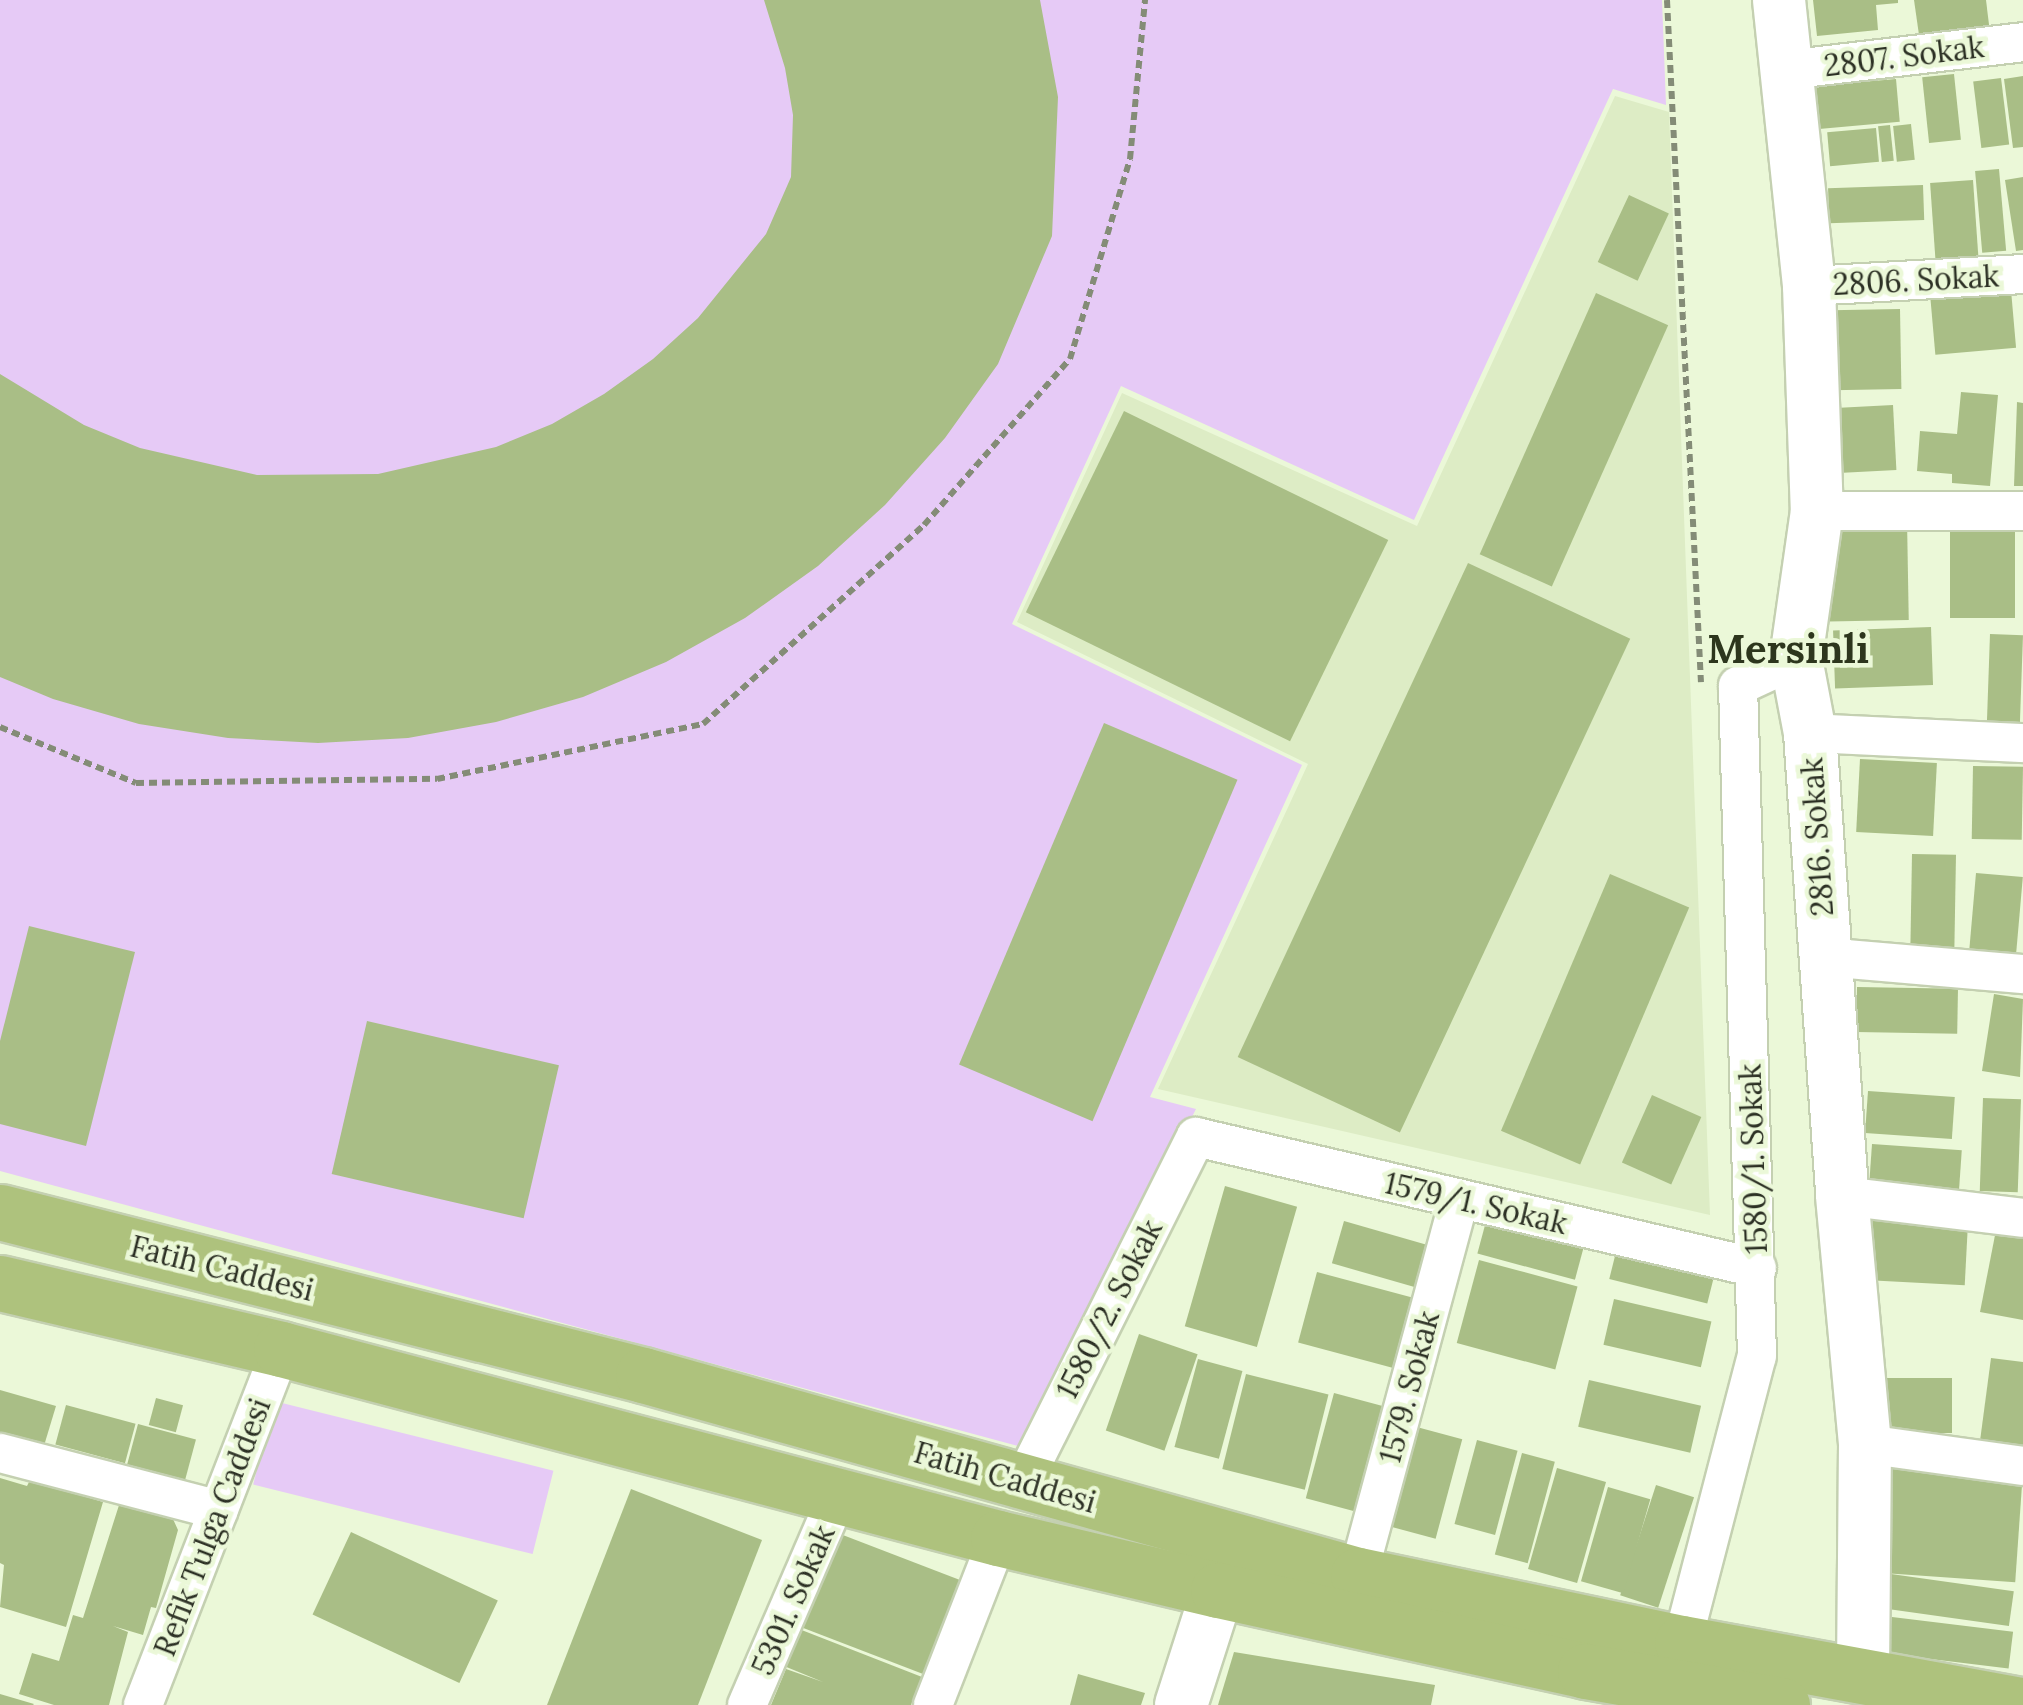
<!DOCTYPE html>
<style>
body{margin:0}
#map{position:relative;width:2023px;height:1705px;overflow:hidden;background:#ebf8d8;font-family:Lora,serif}
div>[style]{position:absolute}
.built>*{inset:0;background:#ddecc5}
.green>*{inset:0;background:#e6caf6;transform-origin:0 0}
.building>*{inset:0;background:#a9be86;transform-origin:0 0}
.path>*{height:6px;margin-top:-3px;transform-origin:0;background:repeating-linear-gradient(90deg,#848c77 0 8px,transparent 0 13px)}
.roads{filter:drop-shadow(2px 0 #c4d0b1) drop-shadow(-2px 0 #c4d0b1) drop-shadow(0 2px #c4d0b1) drop-shadow(0 -2px #c4d0b1)}
.street>*{height:38px;margin:-19px;padding:0 19px;transform-origin:19px;border-radius:19px;background:#fff}
.secondary>*{height:52px;margin:-26px;padding:0 26px;transform-origin:26px;border-radius:26px;background:#fff}
.primary>*{height:55px;margin:-27.5px;padding:0 27.5px;transform-origin:27.5px;border-radius:27.5px;background:#aec27d}
span{translate:-50% -50%;white-space:nowrap;text-align:center;line-height:1.15;-webkit-text-stroke:9px #ebf8d8;paint-order:stroke}
.street-label{font-size:30px;color:#2c3024}
.district-label{font-size:40px;color:#2d361d;font-weight:700}
</style>
<div id="map">
<div class="built">
<div style="clip-path:polygon(1615px 96px,1669px 112px,1710px 1215px,1158px 1089px,1308px 764px,1017px 622px,1122px 393px,1417px 526px)"></div>
</div>
<div class="green">
<div style="clip-path:polygon(0 0,1662px 0,1666px 105px,1613px 89px,1414px 520px,1121px 386px,1012px 624px,1302px 765px,1150px 1097px,1196px 1109px,1025px 1448px,0 1171px)"></div>
<div style="left:274px;top:1401px;width:288px;height:86px;rotate:14deg"></div>
</div>
<div class="building">
<div style="clip-path:polygon(764px 0,1040px 0,1058px 97px,1052px 236px,998px 364px,945px 438px,885px 505px,818px 566px,745px 618px,666px 662px,583px 697px,496px 722px,408px 738px,318px 743px,228px 738px,139px 724px,53px 699px,0 677px,0 374px,84px 425px,140px 448px,257px 475px,378px 474px,496px 447px,552px 424px,604px 394px,653px 359px,698px 318px,766px 234px,791px 177px,793px 115px,785px 68px)"></div>
<div style="clip-path:polygon(1813px 0,1898px 0,1898px 3px,1876px 5px,1878px 30px,1817px 36px)"></div>
<div style="clip-path:polygon(1914px 0,1986px 0,1990px 33px,1920px 42px)"></div>
<div style="left:1954px;top:74px;width:66px;height:32px;rotate:84deg"></div>
<div style="clip-path:polygon(2023px 76px,2023px 147px,2013px 148px,2004px 79px)"></div>
<div style="left:2001px;top:78px;width:67px;height:28px;rotate:83deg"></div>
<div style="left:1896px;top:79px;width:43px;height:81px;rotate:85deg"></div>
<div style="left:1911px;top:124px;width:36px;height:18px;rotate:84deg"></div>
<div style="left:1890px;top:125px;width:36px;height:12px;rotate:84deg"></div>
<div style="left:1876px;top:128px;width:34px;height:49px;rotate:85deg"></div>
<div style="left:1999px;top:169px;width:82px;height:24px;rotate:85deg"></div>
<div style="clip-path:polygon(2023px 177px,2023px 250px,2016px 251px,2005px 180px)"></div>
<div style="left:1973px;top:180px;width:80px;height:43px;rotate:86deg"></div>
<div style="left:1923px;top:185px;width:35px;height:95px;rotate:88deg"></div>
<div style="left:1629px;top:195px;width:44px;height:74px;rotate:25deg"></div>
<div style="left:2011px;top:290px;width:58px;height:81px;rotate:85deg"></div>
<div style="left:1596px;top:293px;width:79px;height:286px;rotate:24deg"></div>
<div style="left:1900px;top:309px;width:80px;height:69px;rotate:89deg"></div>
<div style="clip-path:polygon(1961px 392px,1998px 395px,1990px 486px,1952px 483px,1952px 474px,1917px 471px,1920px 431px,1957px 434px)"></div>
<div style="clip-path:polygon(2017px 402px,2023px 403px,2023px 486px,2014px 486px)"></div>
<div style="left:1893px;top:405px;width:65px;height:53px;rotate:87deg"></div>
<div style="left:1124px;top:411px;width:294px;height:224px;rotate:26deg"></div>
<div style="left:1907px;top:519px;width:101px;height:80px;rotate:89deg"></div>
<div style="left:1950px;top:526px;width:65px;height:92px"></div>
<div style="left:1468px;top:563px;width:179px;height:545px;rotate:25deg"></div>
<div style="left:1931px;top:627px;width:58px;height:98px;rotate:88deg"></div>
<div style="left:1990px;top:634px;width:33px;height:87px;rotate:2deg"></div>
<div style="left:1104px;top:723px;width:145px;height:371px;rotate:23deg"></div>
<div style="left:1860px;top:759px;width:77px;height:73px;rotate:3deg"></div>
<div style="left:1973px;top:766px;width:50px;height:73px;rotate:1deg"></div>
<div style="left:1912px;top:854px;width:44px;height:94px;rotate:1deg"></div>
<div style="left:1976px;top:873px;width:47px;height:82px;rotate:5deg"></div>
<div style="left:1610px;top:874px;width:86px;height:279px;rotate:23deg"></div>
<div style="clip-path:polygon(29px 926px,135px 952px,86px 1146px,0 1124px,0 1041px)"></div>
<div style="left:1857px;top:987px;width:101px;height:45px;rotate:1deg"></div>
<div style="clip-path:polygon(1994px 994px,2023px 999px,2020px 1077px,1982px 1071px)"></div>
<div style="left:367px;top:1021px;width:197px;height:157px;rotate:13deg"></div>
<div style="left:1868px;top:1091px;width:87px;height:42px;rotate:4deg"></div>
<div style="left:1652px;top:1095px;width:54px;height:74px;rotate:24deg"></div>
<div style="left:1983px;top:1098px;width:38px;height:93px;rotate:2deg"></div>
<div style="left:1872px;top:1144px;width:90px;height:41px;rotate:4deg"></div>
<div style="left:1225px;top:1186px;width:75px;height:146px;rotate:16deg"></div>
<div style="left:1488px;top:1214px;width:101px;height:41px;rotate:15deg"></div>
<div style="left:1868px;top:1220px;width:100px;height:60px;rotate:3deg"></div>
<div style="left:1344px;top:1221px;width:104px;height:44px;rotate:16deg"></div>
<div style="clip-path:polygon(1997px 1225px,2023px 1230px,2023px 1320px,1980px 1312px)"></div>
<div style="left:1617px;top:1248px;width:101px;height:32px;rotate:14deg"></div>
<div style="left:1479px;top:1260px;width:102px;height:86px;rotate:15deg"></div>
<div style="left:1317px;top:1272px;width:113px;height:73px;rotate:15deg"></div>
<div style="left:1614px;top:1299px;width:100px;height:47px;rotate:13deg"></div>
<div style="left:1139px;top:1334px;width:62px;height:102px;rotate:19deg"></div>
<div style="clip-path:polygon(1991px 1358px,2023px 1362px,2023px 1446px,1980px 1441px)"></div>
<div style="left:1198px;top:1359px;width:46px;height:91px;rotate:15deg"></div>
<div style="left:1246px;top:1374px;width:85px;height:98px;rotate:14deg"></div>
<div style="left:1879px;top:1378px;width:73px;height:55px"></div>
<div style="left:1589px;top:1380px;width:115px;height:48px;rotate:13deg"></div>
<div style="clip-path:polygon(0 1390px,56px 1406px,43px 1449px,0 1437px)"></div>
<div style="left:1334px;top:1393px;width:59px;height:109px;rotate:15deg"></div>
<div style="left:156px;top:1398px;width:28px;height:28px;rotate:15deg"></div>
<div style="left:66px;top:1405px;width:72px;height:41px;rotate:15deg"></div>
<div style="left:138px;top:1424px;width:60px;height:42px;rotate:15deg"></div>
<div style="left:1413px;top:1426px;width:51px;height:103px;rotate:15deg"></div>
<div style="left:1477px;top:1440px;width:42px;height:87px;rotate:15deg"></div>
<div style="left:1522px;top:1453px;width:34px;height:105px;rotate:15deg"></div>
<div style="left:1887px;top:1466px;width:136px;height:107px;rotate:4deg"></div>
<div style="left:1557px;top:1468px;width:51px;height:105px;rotate:16deg"></div>
<div style="clip-path:polygon(0 1478px,27px 1486px,30px 1480px,103px 1502px,66px 1627px,0 1607px,4px 1565px,0 1563px)"></div>
<div style="left:1656px;top:1485px;width:40px;height:116px;rotate:18deg"></div>
<div style="left:1608px;top:1487px;width:44px;height:98px;rotate:16deg"></div>
<div style="clip-path:polygon(631px 1489px,762px 1540px,698px 1705px,547px 1705px)"></div>
<div style="clip-path:polygon(120px 1502px,173px 1519px,178px 1530px,156px 1608px,151px 1607px,143px 1635px,113px 1626px,128px 1632px,109px 1705px,54px 1705px,19px 1694px,32px 1653px,59px 1661px,73px 1615px,83px 1618px)"></div>
<div style="left:351px;top:1532px;width:162px;height:91px;rotate:25deg"></div>
<div style="left:835px;top:1532px;width:138px;height:101px;rotate:21deg"></div>
<div style="left:1891px;top:1574px;width:124px;height:35px;rotate:8deg"></div>
<div style="left:1892px;top:1617px;width:122px;height:37px;rotate:7deg"></div>
<div style="clip-path:polygon(799px 1629px,922px 1677px,911px 1705px,771px 1705px,786px 1669px,823px 1682px,784px 1666px)"></div>
<div style="clip-path:polygon(1234px 1652px,1435px 1685px,1431px 1705px,1218px 1705px)"></div>
<div style="clip-path:polygon(1078px 1674px,1145px 1693px,1141px 1705px,1070px 1705px)"></div>
<div style="clip-path:polygon(0 1694px,34px 1704px,33px 1705px,0 1705px)"></div>
</div>
<div class="path">
<div style="left:1667px;top:0;width:683px;rotate:87.15deg"></div>
<div style="left:0;top:727px;width:147px;rotate:22.4deg"></div>
<div style="left:136px;top:783px;width:301px;rotate:-0.8deg"></div>
<div style="left:437px;top:779px;width:272px;rotate:-11.7deg"></div>
<div style="left:703px;top:724px;width:297px;rotate:-42deg"></div>
<div style="left:924px;top:525px;width:221px;rotate:-48.7deg"></div>
<div style="left:1070px;top:359px;width:209px;rotate:-73.3deg"></div>
<div style="left:1130px;top:159px;width:160px;rotate:-84.6deg"></div>
</div>
<div class="roads">
<div class="street">
<div style="left:1786px;top:70px;width:239px;rotate:-6.7deg"></div>
<div style="left:1809px;top:286px;width:214px;rotate:-3.2deg"></div>
<div style="left:1817px;top:511px;width:206px"></div>
<div style="left:1810px;top:733px;width:213px;rotate:2.7deg"></div>
<div style="left:1824px;top:957px;width:200px;rotate:4.9deg"></div>
<div style="left:1842px;top:1196px;width:182px;rotate:6.9deg"></div>
<div style="left:1865px;top:1444px;width:160px;rotate:7.9deg"></div>
<div style="left:0;top:1453px;width:226px;rotate:14.6deg"></div>
<div style="left:1023px;top:1482px;width:386px;rotate:-63.4deg"></div>
<div style="left:1196px;top:1137px;width:576px;rotate:13.14deg"></div>
<div style="left:1358px;top:1575px;width:388px;rotate:-74.9deg"></div>
<div style="left:1685px;top:1664px;width:21px;rotate:-98deg"></div>
<div style="left:1682px;top:1643px;width:297px;rotate:-75.4deg"></div>
<div style="left:1757px;top:1356px;width:670px;rotate:-91.62deg"></div>
<div style="left:1738px;top:686px;width:64px;rotate:-25deg"></div>
<div style="left:143px;top:1705px;width:382px;rotate:-68.8deg"></div>
<div style="left:747px;top:1705px;width:229px;rotate:-66.6deg"></div>
<div style="left:933px;top:1705px;width:179px;rotate:-68.7deg"></div>
</div>
<div class="secondary">
<div style="left:1779px;top:0;width:288px;rotate:84deg"></div>
<div style="left:1809px;top:286px;width:225px;rotate:88deg"></div>
<div style="left:1817px;top:511px;width:149px;rotate:98.1deg"></div>
<div style="left:1796px;top:659px;width:75px;rotate:79.3deg"></div>
<div style="left:1810px;top:733px;width:464px;rotate:86deg"></div>
<div style="left:1842px;top:1196px;width:249px;rotate:84.7deg"></div>
<div style="left:1865px;top:1444px;width:233px;rotate:90.5deg"></div>
<div style="left:1181px;top:1705px;width:121px;rotate:-72.2deg"></div>
<div style="left:1218px;top:1590px;width:42px;rotate:-34.4deg"></div>
</div>
<div class="primary">
<div style="left:0;top:1212px;width:663px;rotate:14.22deg"></div>
<div style="left:643px;top:1375px;width:742px;rotate:15.63deg"></div>
<div style="left:1358px;top:1575px;width:331px;rotate:11.9deg"></div>
<div style="left:1682px;top:1643px;width:343px;rotate:10.4deg"></div>
<div style="left:0;top:1283px;width:289px;rotate:13.2deg"></div>
<div style="left:281px;top:1349px;width:741px;rotate:14.77deg"></div>
<div style="left:998px;top:1538px;width:226px;rotate:13.3deg"></div>
<div style="left:1218px;top:1590px;width:376px;rotate:12.4deg"></div>
<div style="left:1585px;top:1671px;width:200px;rotate:9.8deg"></div>
</div>
</div>
<div class="street-label">
<span style="left:1904px;top:56px;rotate:-7deg">2807. Sokak</span>
<span style="left:1916px;top:280px;rotate:-3deg">2806. Sokak</span>
<span style="left:1817px;top:837px;rotate:-94deg">2816. Sokak</span>
<span style="left:1753px;top:1159px;rotate:-92deg">1580/1. Sokak</span>
<span style="left:1476px;top:1203px;rotate:13deg">1579/1. Sokak</span>
<span style="left:222px;top:1268px;rotate:14deg">Fatih Caddesi</span>
<span style="left:1109px;top:1309px;rotate:-63deg">1580/2. Sokak</span>
<span style="left:1409px;top:1387px;rotate:-75deg">1579. Sokak</span>
<span style="left:1005px;top:1477px;rotate:16deg">Fatih Caddesi</span>
<span style="left:212px;top:1527px;rotate:-69deg">Refik Tulga Caddesi</span>
<span style="left:793px;top:1600px;rotate:-66deg">5301. Sokak</span>
</div>
<div class="district-label">
<span style="left:1788px;top:649px">Mersinli</span>
</div>
</div>
